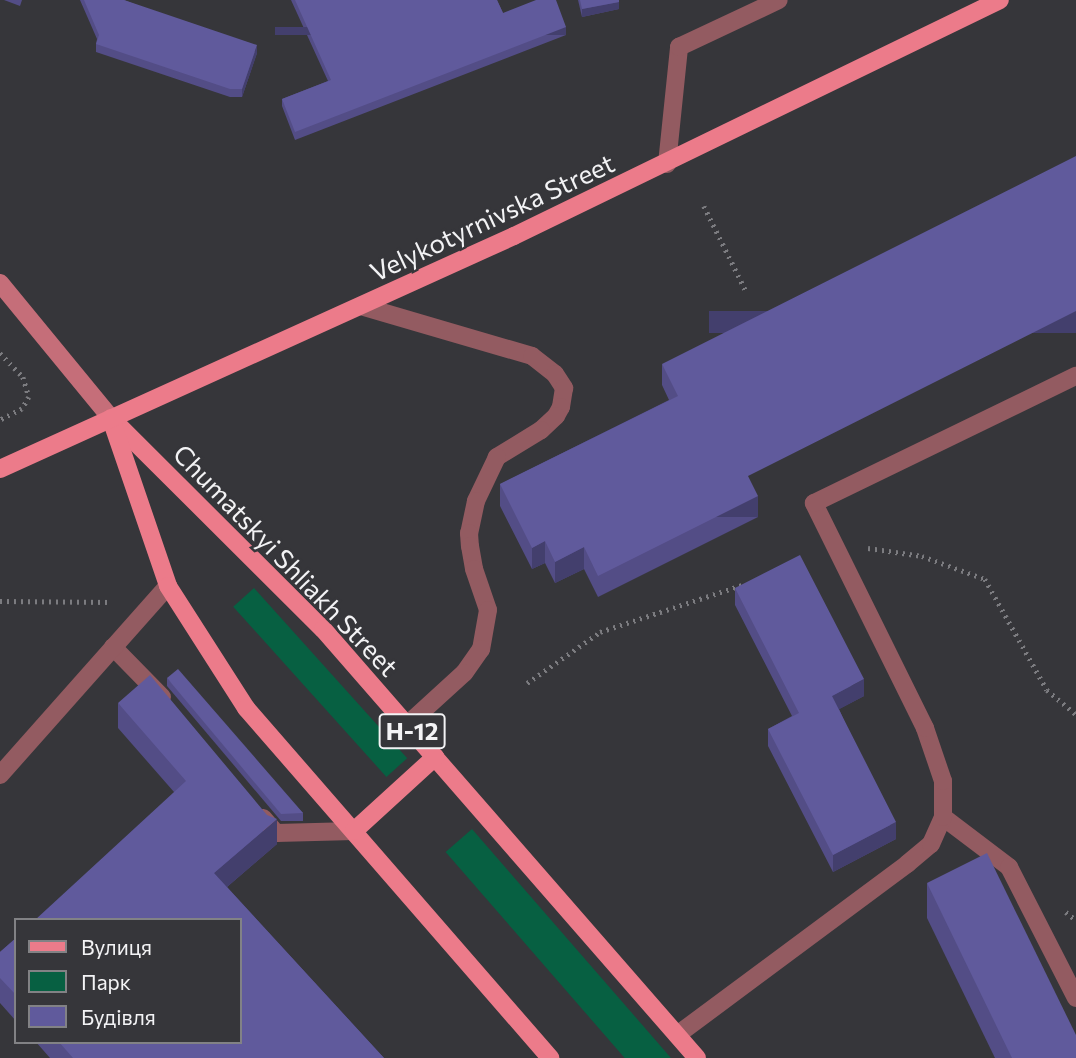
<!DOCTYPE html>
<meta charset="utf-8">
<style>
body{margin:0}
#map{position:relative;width:1076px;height:1058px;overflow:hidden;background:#36363a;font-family:Commissioner,sans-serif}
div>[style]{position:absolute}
.green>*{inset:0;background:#076042;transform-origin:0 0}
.path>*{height:4.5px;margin-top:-2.25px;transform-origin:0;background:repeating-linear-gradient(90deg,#7c7c80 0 2px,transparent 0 7px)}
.service>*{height:18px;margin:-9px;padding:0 9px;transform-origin:9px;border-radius:9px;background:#935b61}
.secondary>*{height:18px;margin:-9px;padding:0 9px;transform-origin:9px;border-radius:9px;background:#c56e79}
.primary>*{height:18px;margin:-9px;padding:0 9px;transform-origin:9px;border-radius:9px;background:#ec7b8a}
.wall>*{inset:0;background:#534d86}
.shaded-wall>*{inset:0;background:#433f6d;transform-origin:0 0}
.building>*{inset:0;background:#605a9c}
span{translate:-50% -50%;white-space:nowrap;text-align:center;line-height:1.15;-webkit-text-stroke:5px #36363a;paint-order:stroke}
.shield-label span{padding:2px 5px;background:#36363a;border:2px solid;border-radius:5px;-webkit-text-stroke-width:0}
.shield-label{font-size:24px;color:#f3f3f5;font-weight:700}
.street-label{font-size:26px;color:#f3f3f5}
.legend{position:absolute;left:14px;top:918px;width:228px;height:126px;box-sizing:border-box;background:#36363a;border:2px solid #828285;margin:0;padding:9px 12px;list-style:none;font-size:21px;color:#f3f3f5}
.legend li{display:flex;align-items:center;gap:14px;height:35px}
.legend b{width:35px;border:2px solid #828285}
</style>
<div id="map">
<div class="green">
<div style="left:254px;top:588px;width:229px;height:28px;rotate:48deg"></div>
<div style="left:472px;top:829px;width:303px;height:35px;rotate:49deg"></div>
</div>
<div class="path">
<div style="left:704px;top:206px;width:95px;rotate:63.7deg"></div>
<div style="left:0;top:353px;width:33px;rotate:46deg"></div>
<div style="left:23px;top:377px;width:21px;rotate:73deg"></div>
<div style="left:29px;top:397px;width:14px;rotate:120deg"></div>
<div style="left:22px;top:409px;width:25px;rotate:153deg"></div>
<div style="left:868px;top:548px;width:55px;rotate:8.4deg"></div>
<div style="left:922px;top:556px;width:67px;rotate:20.1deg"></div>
<div style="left:985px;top:579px;width:127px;rotate:60.8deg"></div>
<div style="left:1047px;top:690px;width:38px;rotate:40deg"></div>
<div style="left:0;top:601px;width:112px;rotate:0.5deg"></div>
<div style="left:527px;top:683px;width:89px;rotate:-34.9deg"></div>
<div style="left:600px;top:632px;width:150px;rotate:-18.3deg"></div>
<div style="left:1066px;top:912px;width:13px;rotate:39deg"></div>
</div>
<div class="service">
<div style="left:667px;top:164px;width:118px;rotate:-84.1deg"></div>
<div style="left:679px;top:47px;width:110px;rotate:-25.2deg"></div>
<div style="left:361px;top:306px;width:178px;rotate:16.3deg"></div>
<div style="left:532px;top:356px;width:29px;rotate:38deg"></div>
<div style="left:555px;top:374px;width:17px;rotate:57deg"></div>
<div style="left:564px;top:388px;width:19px;rotate:99deg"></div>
<div style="left:561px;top:407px;width:10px;rotate:119deg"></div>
<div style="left:556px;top:416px;width:21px;rotate:137deg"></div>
<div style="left:541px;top:430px;width:52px;rotate:148.5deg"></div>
<div style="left:497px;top:457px;width:49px;rotate:115.5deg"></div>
<div style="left:476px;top:501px;width:33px;rotate:102deg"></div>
<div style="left:469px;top:533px;width:13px;rotate:86deg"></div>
<div style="left:470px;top:546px;width:23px;rotate:80deg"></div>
<div style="left:474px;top:569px;width:43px;rotate:71.1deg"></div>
<div style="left:488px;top:610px;width:40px;rotate:100deg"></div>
<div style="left:481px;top:649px;width:29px;rotate:125deg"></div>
<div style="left:464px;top:673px;width:77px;rotate:137.6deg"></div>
<div style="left:113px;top:647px;width:70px;rotate:45.6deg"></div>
<div style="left:0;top:775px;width:253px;rotate:-48.4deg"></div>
<div style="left:943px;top:817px;width:83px;rotate:37.1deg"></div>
<div style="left:1009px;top:867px;width:147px;rotate:62.9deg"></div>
<div style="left:263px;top:818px;width:20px;rotate:49deg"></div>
<div style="left:276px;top:833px;width:78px;rotate:-1.5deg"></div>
<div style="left:677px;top:1035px;width:287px;rotate:-36.6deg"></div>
<div style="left:907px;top:864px;width:31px;rotate:-40deg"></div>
<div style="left:931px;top:844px;width:30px;rotate:-66deg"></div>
<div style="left:943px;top:817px;width:36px;rotate:-90deg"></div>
<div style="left:943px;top:781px;width:56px;rotate:-108.8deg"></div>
<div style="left:925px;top:728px;width:251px;rotate:-116.3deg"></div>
<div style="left:814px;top:503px;width:291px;rotate:-25.9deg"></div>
</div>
<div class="secondary">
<div style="left:0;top:283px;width:175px;rotate:50.6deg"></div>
</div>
<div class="primary">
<div style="left:111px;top:418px;width:299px;rotate:44.9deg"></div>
<div style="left:323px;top:629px;width:569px;rotate:48.92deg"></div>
<div style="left:112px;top:422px;width:173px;rotate:71.1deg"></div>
<div style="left:168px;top:586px;width:145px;rotate:57.4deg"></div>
<div style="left:246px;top:708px;width:464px;rotate:49deg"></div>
<div style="left:0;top:469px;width:564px;rotate:-24.39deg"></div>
<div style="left:514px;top:236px;width:540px;rotate:-25.9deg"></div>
<div style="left:354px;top:831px;width:110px;rotate:-42.4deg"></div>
</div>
<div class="wall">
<div style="clip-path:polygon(4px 0,22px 0,20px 6px)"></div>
<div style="clip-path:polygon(80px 0,124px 0,257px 53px,242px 97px,230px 97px,96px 52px,96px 44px,97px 39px)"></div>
<div style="clip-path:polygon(291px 0,497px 0,503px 13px,566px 35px,295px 140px,282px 106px,282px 99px,328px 81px)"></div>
<div style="clip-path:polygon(578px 0,619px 0,619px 9px,582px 17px)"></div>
<div style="clip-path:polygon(662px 364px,756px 493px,758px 517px,598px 597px,584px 569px,555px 583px,545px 563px,532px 569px,500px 506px,500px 484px,669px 400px,662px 385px)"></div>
<div style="clip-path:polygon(735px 588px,864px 696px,839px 709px,896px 839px,833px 872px,768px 746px,768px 729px,792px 716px,735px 605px)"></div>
<div style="clip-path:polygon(167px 678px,303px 813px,303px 821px,281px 821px,167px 686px)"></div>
<div style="clip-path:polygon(118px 703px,277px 844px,227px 887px,384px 1058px,50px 1058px,36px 1042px,240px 1042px,174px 792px,118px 728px)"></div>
<div style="clip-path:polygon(927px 883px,1076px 1058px,995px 1058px,927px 918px)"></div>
<div style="clip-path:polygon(16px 938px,16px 1021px,0 1003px,0 952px)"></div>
</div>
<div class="shaded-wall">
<div style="clip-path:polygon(619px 2px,619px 9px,582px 17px,582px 9px)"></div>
<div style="left:566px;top:27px;width:8px;height:291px;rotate:90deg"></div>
<div style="clip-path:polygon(257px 45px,257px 53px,242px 97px,242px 89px)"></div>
<div style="left:1076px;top:311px;width:22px;height:367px;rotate:90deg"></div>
<div style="left:758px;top:496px;width:21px;height:179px;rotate:90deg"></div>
<div style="clip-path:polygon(545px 541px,545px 563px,532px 569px,532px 548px)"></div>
<div style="clip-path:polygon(584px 547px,584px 569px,555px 583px,555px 562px)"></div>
<div style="clip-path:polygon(864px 679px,864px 696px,832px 713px,832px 696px)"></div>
<div style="clip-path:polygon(277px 819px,277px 844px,214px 898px,214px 873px)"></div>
<div style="clip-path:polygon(896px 822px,896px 839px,833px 872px,833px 855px)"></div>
</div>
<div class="building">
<div style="clip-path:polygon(84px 0,124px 0,257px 45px,242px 89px,230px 89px,96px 44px,99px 35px)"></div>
<div style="clip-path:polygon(295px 0,497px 0,503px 13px,536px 0,556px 0,566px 27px,295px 132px,282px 99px,331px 80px)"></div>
<div style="clip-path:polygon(580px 0,619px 0,619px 2px,582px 9px)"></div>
<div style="clip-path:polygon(1076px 156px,1076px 311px,748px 476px,758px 496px,598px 576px,584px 547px,555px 562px,545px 541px,532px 548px,500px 484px,678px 396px,662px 364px)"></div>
<div style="clip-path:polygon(800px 555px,864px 679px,832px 696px,896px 822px,833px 855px,768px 729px,799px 713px,735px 588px)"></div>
<div style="clip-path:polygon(178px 669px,303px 813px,281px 814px,167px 678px)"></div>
<div style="clip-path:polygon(150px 675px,267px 815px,277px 819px,214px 873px,384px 1058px,73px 1058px,59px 1042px,240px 1042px,240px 920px,35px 920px,186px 781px,118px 703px)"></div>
<div style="clip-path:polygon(987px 853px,1076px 1035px,1076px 1058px,1012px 1058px,927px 883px)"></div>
<div style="clip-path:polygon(16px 938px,16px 995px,0 978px,0 952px)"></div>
</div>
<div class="shield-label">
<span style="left:412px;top:731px">Н-12</span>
</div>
<div class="street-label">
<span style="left:492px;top:217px;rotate:-25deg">Velykotyrnivska Street</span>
<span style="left:286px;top:560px;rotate:46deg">Chumatskyi Shliakh Street</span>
</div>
<ul class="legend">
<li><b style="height:9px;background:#ec7b8a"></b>Вулиця</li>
<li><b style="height:19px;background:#076042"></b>Парк</li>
<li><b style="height:19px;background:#605a9c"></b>Будівля</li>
</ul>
</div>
